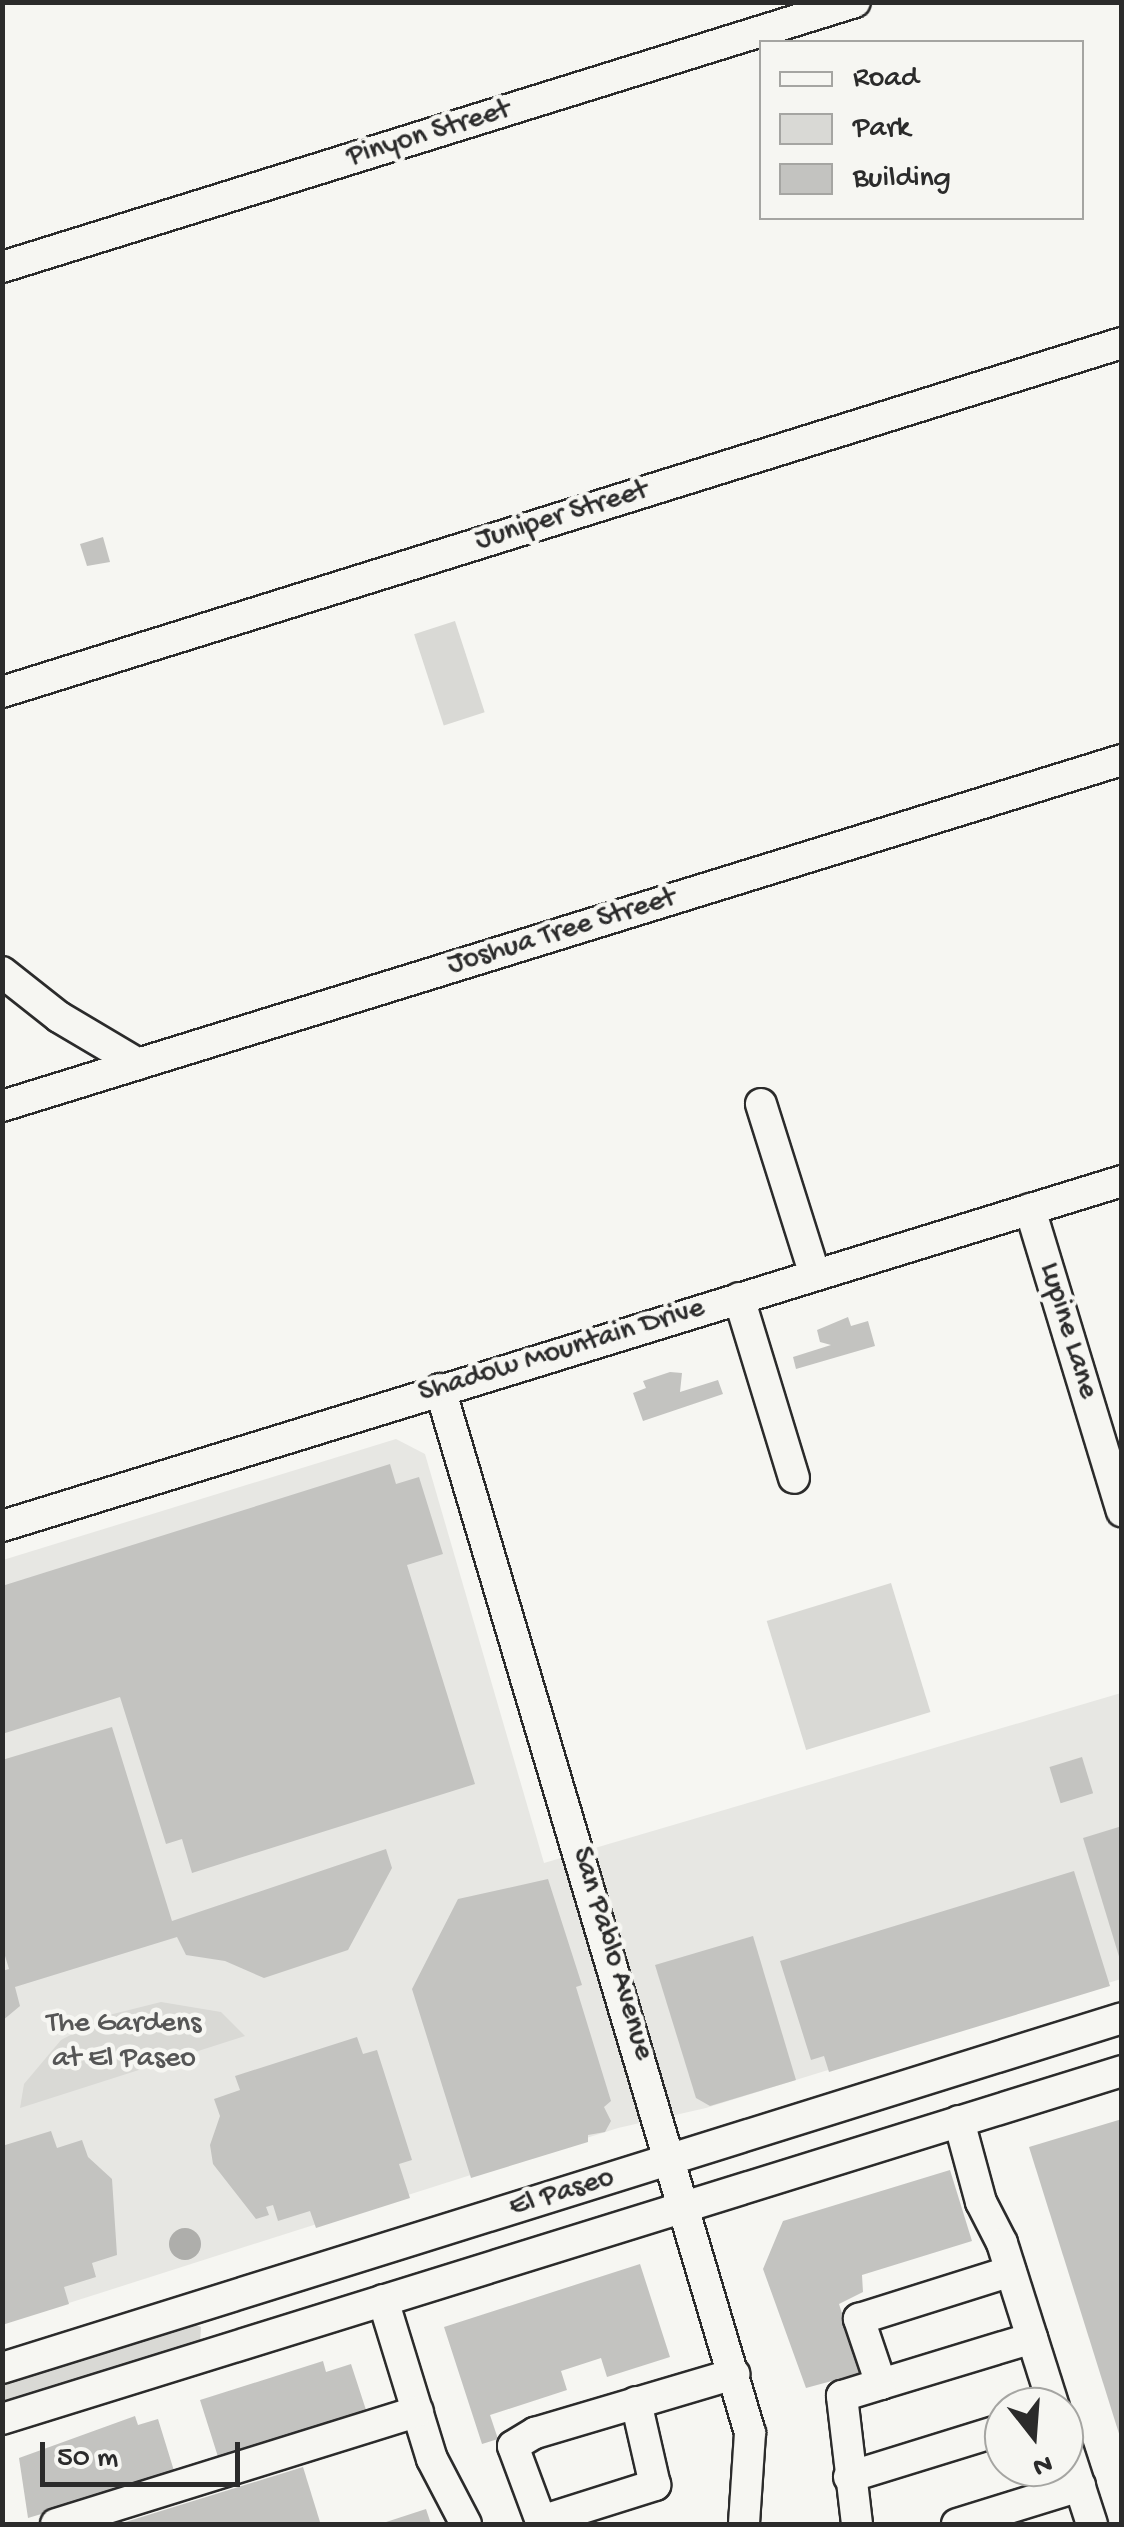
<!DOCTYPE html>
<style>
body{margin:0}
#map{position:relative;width:1124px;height:2527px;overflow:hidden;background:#f6f6f2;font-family:"Gochi Hand",sans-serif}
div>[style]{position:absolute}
.built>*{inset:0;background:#e7e7e3}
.green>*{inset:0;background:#d9d9d5;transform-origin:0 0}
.water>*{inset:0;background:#aeaeab}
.round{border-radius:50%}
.building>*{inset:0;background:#c3c3c0;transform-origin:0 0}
.roads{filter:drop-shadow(2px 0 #2b2b2b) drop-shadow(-2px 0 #2b2b2b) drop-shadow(0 2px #2b2b2b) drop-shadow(0 -2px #2b2b2b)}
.minor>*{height:30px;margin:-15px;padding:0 15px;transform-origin:15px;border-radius:15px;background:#f6f6f2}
span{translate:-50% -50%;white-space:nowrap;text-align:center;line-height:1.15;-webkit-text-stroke:9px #f6f6f2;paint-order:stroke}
.street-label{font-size:30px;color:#2b2b2b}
.park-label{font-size:30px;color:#565656}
.frame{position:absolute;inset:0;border:5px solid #2b2b2b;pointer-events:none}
.legend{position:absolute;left:759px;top:40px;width:325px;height:180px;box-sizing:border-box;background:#f6f6f2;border:2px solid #a5a5a2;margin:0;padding:12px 18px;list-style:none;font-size:30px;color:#2b2b2b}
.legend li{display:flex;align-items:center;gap:20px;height:50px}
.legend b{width:50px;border:2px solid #a5a5a2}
.north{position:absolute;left:984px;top:2387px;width:100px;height:100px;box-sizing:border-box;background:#f6f6f2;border:2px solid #a5a5a2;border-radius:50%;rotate:163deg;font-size:28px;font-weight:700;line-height:40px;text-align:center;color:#2b2b2b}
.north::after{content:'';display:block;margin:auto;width:35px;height:45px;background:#2b2b2b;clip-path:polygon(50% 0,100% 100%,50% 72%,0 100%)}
.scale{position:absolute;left:40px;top:2442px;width:200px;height:45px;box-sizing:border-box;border:5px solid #2b2b2b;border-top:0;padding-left:12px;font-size:30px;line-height:35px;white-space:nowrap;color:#2b2b2b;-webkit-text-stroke:8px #f6f6f2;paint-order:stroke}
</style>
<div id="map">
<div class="built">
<div style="clip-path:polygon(396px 1439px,425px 1454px,544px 1863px,1121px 1693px,1121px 1979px,706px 2108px,618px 2128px,3px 2324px,3px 1560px)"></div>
</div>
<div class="green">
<div style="left:455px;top:621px;width:96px;height:43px;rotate:72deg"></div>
<div style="left:891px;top:1583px;width:135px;height:130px;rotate:73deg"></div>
<div style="clip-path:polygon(161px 2002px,221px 2012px,245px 2036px,20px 2108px,24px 2084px,61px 2040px,109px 2015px)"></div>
<div style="clip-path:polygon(194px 2324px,201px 2327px,200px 2343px,3px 2404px,2px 2383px)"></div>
</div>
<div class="water">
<div class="round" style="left:169px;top:2228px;width:32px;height:32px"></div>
</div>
<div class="building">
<div style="clip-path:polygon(103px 537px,110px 562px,87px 566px,80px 544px)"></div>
<div style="clip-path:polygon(848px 1317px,851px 1326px,868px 1321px,875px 1346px,796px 1369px,793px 1357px,831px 1345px,820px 1342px,817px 1330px)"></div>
<div style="clip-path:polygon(670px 1372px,682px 1373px,680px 1392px,718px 1380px,723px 1394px,643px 1421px,633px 1393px,646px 1388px,643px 1381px)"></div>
<div style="clip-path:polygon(390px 1464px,396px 1484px,419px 1477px,443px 1554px,407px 1565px,475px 1784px,192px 1873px,182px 1839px,166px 1844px,120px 1697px,2px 1734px,2px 1586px)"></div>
<div style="clip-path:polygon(112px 1727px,172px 1921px,386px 1849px,392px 1868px,348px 1950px,264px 1978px,225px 1961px,186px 1955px,177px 1937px,15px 1987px,20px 2006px,2px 2021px,2px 1971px,9px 1969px,2px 1946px,2px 1760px)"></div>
<div style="left:1082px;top:1757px;width:38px;height:34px;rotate:73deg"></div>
<div style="clip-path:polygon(1122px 1826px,1122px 1963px,1121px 1963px,1083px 1838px)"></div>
<div style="clip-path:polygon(1074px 1871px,1110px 1986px,829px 2072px,824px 2056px,811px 2060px,780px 1961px)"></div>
<div style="clip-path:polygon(548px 1879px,582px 1985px,576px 1987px,611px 2101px,604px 2107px,611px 2121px,605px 2132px,588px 2135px,588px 2142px,471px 2178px,412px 1989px,458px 1899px)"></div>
<div style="clip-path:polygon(753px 1936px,796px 2080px,710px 2106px,696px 2098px,655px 1965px)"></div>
<div style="clip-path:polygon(357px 2037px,363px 2054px,377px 2050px,412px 2160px,399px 2164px,410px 2198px,316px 2228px,310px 2211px,278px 2221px,273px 2205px,266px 2207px,269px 2215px,256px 2219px,213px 2164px,210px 2145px,220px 2116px,214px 2099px,240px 2090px,235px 2076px)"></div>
<div style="clip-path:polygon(1122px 2119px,1122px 2440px,1121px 2440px,1029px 2147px)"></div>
<div style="clip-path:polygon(51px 2131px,57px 2148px,82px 2140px,88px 2157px,112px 2179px,117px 2255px,92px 2263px,96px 2277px,64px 2287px,69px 2304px,2px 2325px,2px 2146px)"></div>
<div style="clip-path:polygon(950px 2170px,972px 2241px,862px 2275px,863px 2292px,839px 2304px,861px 2373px,806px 2388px,763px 2269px,783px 2221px)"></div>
<div style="clip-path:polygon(640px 2264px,670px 2357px,607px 2377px,601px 2358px,561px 2371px,567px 2390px,490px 2415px,498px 2439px,482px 2444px,444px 2327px)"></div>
<div style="clip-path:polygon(323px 2361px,326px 2372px,351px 2364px,367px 2413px,219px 2460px,200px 2400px)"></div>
<div style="clip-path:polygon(135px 2416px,138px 2425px,158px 2419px,175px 2474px,28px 2518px,19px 2458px)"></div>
<div style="clip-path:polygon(303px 2467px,320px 2522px,119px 2524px)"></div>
<div style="clip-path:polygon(426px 2509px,431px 2524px,380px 2524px)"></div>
</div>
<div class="roads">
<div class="minor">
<div style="left:2px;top:267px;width:893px;rotate:-17.26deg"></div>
<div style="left:2px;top:692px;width:1173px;rotate:-17.31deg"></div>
<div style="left:2px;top:972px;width:73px;rotate:38.3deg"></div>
<div style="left:59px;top:1017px;width:92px;rotate:30.7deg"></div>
<div style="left:761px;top:1104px;width:179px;rotate:72.5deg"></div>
<div style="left:2px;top:1106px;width:1172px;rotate:-17.17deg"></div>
<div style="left:1030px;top:1209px;width:316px;rotate:73.1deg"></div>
<div style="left:739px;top:1298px;width:188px;rotate:73deg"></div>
<div style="left:440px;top:1389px;width:1089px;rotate:73.46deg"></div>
<div style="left:750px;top:2433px;width:91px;rotate:93.8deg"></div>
<div style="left:2px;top:1526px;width:1172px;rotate:-17.12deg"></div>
<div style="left:959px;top:2121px;width:84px;rotate:74.8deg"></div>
<div style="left:981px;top:2202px;width:46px;rotate:62.9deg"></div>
<div style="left:1002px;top:2243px;width:172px;rotate:72.4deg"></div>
<div style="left:383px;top:2300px;width:166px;rotate:72.9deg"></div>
<div style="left:432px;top:2459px;width:73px;rotate:62.4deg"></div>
<div style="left:2px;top:2368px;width:1173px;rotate:-17.35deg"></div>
<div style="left:881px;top:2384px;width:158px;rotate:-16.9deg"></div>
<div style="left:2px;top:2419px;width:1173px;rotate:-17.26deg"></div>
<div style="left:1064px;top:2438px;width:90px;rotate:72deg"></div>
<div style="left:849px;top:2477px;width:162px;rotate:-17.2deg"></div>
<div style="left:541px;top:2521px;width:120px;rotate:-17.5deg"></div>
<div style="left:655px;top:2485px;width:85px;rotate:-102.9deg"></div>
<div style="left:56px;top:2524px;width:379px;rotate:-17.3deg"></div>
<div style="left:542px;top:2524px;width:83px;rotate:-110.4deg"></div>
<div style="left:513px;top:2446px;width:26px;rotate:-31deg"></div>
<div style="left:535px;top:2433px;width:208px;rotate:-16.5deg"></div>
<div style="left:857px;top:2524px;width:129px;rotate:-96.7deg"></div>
<div style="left:842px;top:2396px;width:41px;rotate:-17.1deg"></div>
<div style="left:881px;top:2384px;width:69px;rotate:-108.7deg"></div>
<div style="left:859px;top:2319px;width:159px;rotate:-17.5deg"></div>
<div style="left:957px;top:2524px;width:129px;rotate:-17.2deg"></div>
</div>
</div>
<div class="street-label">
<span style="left:429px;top:135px;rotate:-17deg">Pinyon Street</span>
<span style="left:562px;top:517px;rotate:-17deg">Juniper Street</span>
<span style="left:562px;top:933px;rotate:-17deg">Joshua Tree Street</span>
<span style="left:1067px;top:1331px;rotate:73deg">Lupine Lane</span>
<span style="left:562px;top:1352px;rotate:-17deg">Shadow Mountain Drive</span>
<span style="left:611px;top:1954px;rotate:73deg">San Pablo Avenue</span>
<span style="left:562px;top:2194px;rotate:-17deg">El Paseo</span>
</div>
<div class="park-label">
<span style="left:124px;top:2042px">The Gardens<br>at El Paseo</span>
</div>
<div class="frame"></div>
<ul class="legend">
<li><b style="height:12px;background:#f6f6f2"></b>Road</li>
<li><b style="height:28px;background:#d9d9d5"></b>Park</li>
<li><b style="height:28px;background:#c3c3c0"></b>Building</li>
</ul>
<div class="north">N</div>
<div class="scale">50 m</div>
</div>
